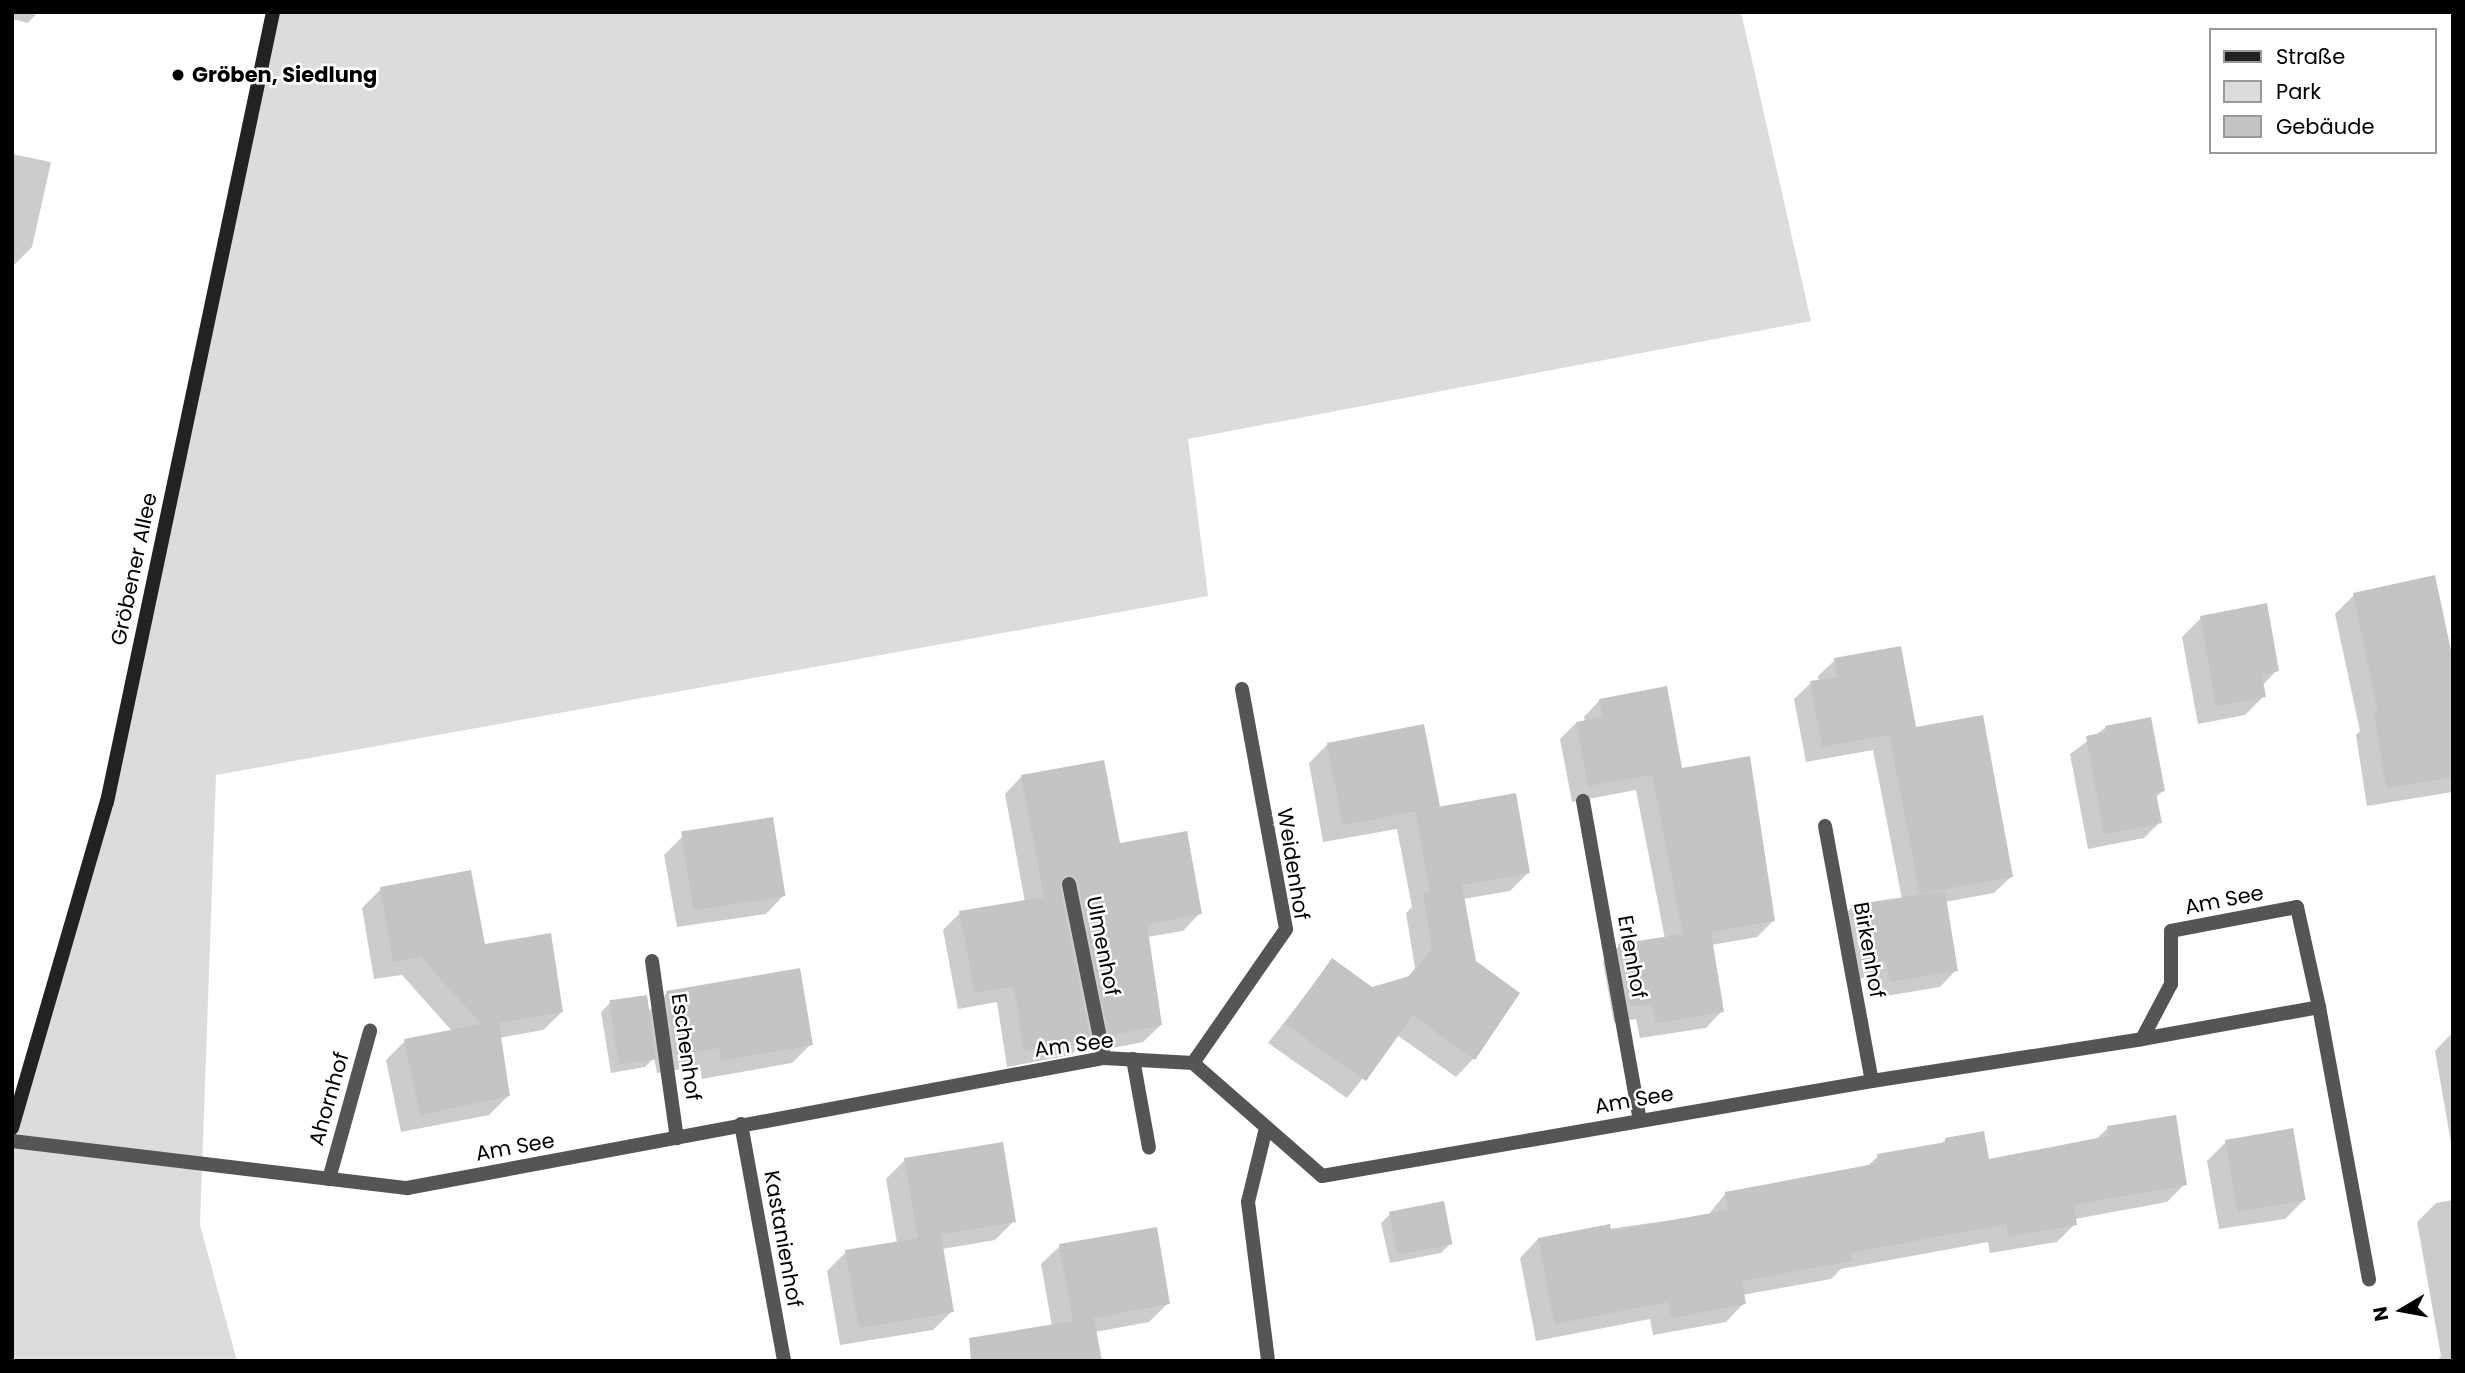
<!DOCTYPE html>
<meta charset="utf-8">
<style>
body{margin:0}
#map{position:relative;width:2465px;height:1373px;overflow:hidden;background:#fff;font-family:Poppins,sans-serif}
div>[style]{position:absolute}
.green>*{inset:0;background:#dcdcdc}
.shadow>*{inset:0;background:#0003}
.building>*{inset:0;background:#c4c4c4;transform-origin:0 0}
.street>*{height:14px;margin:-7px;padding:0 7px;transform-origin:7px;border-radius:7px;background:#555}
.secondary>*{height:14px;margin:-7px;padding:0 7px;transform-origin:7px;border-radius:7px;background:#222}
.dots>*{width:19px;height:19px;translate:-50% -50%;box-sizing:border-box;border:4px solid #fff;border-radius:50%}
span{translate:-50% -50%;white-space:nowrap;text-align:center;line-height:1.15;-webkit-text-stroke:5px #fff;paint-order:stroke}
.poi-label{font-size:21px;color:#000;font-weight:700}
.left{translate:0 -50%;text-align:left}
.street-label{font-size:21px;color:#000}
.frame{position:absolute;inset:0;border:14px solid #000;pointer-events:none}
.legend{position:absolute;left:2209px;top:28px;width:228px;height:126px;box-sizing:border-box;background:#fff;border:2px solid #999;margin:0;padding:9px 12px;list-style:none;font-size:21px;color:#000}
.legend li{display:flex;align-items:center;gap:14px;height:35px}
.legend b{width:35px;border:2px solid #999}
.north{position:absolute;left:2367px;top:1275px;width:70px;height:70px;-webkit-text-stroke:5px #fff;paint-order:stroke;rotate:260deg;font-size:19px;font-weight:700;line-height:28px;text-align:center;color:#000}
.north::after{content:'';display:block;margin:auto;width:24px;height:32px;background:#000;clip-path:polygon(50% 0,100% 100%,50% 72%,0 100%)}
</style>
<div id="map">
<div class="green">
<div style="clip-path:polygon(275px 12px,1741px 12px,1811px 321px,1188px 439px,1208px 596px,216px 775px,200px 1225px,237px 1361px,12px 1361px,12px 1128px,107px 802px)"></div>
</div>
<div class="shadow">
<div style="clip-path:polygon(12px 12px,38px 12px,28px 23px,12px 19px)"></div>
<div style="clip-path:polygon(12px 154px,51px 162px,32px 247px,13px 266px)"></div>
<div style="clip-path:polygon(2354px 595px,2453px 680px,2452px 792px,2367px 806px,2356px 735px,2360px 731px,2335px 614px)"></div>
<div style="clip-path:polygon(2201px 618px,2277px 670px,2262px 686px,2264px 696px,2245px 715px,2198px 724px,2182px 637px)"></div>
<div style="clip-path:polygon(1835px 660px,1915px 729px,2011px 877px,1994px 893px,1945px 902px,1956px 970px,1940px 987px,1874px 998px,1870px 977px,1846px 981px,1836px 923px,1852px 907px,1902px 899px,1873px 750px,1806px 762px,1794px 699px,1811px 683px,1819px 682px,1818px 676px)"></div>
<div style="clip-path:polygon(1600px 700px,1680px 770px,1773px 921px,1757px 937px,1711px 945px,1722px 1011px,1706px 1028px,1640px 1038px,1636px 1019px,1614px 1023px,1603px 962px,1619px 946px,1665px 939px,1636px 790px,1572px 802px,1560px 739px,1576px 723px,1585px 722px,1584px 717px)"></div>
<div style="clip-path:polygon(2105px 728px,2163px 791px,2155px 798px,2160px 822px,2144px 838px,2088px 849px,2070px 754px)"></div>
<div style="clip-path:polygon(1328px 744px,1438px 805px,1434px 809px,1529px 872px,1510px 891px,1463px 899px,1474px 1058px,1456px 1077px,1397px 1035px,1347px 1098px,1268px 1043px,1332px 961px,1372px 989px,1407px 978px,1415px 968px,1406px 913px,1412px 907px,1397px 829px,1323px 842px,1309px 763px)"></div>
<div style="clip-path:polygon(1022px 776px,1118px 845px,1200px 913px,1183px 931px,1147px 937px,1161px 1025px,1143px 1042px,1093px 1052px,1089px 1036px,1071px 1055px,1007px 1067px,997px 1002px,958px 1009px,943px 930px,960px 913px,1025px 902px,1005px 794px)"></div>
<div style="clip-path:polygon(683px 836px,784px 895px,766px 914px,677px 927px,664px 855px)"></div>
<div style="clip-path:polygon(381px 889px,483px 946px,562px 1012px,543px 1030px,499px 1038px,508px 1096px,489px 1115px,401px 1132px,386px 1060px,405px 1041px,452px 1031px,402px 975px,374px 979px,362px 908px)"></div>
<div style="clip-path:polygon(667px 993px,811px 1044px,792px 1063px,702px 1079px,700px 1066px,657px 1073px,654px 1058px,645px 1067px,611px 1073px,601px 1012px,610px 1003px,648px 1012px)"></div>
<div style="clip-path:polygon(2453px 1032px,2453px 1154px,2435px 1051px)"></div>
<div style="clip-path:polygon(2108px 1128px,2185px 1184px,2167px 1202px,2075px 1219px,2075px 1224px,2057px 1242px,1990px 1253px,1988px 1242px,1841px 1269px,1831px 1279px,1742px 1295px,1744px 1303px,1726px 1322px,1653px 1335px,1650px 1319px,1536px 1341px,1520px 1258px,1538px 1239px,1708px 1215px,1726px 1193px,1867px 1167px,1878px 1156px,1941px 1144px,1946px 1139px,1988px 1161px,2095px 1140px)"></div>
<div style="clip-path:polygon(2226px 1142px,2304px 1200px,2285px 1219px,2219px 1229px,2207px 1161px)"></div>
<div style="clip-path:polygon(905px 1160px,1014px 1221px,995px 1240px,942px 1249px,952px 1311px,933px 1330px,840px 1345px,827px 1271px,846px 1252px,897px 1243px,886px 1179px)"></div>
<div style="clip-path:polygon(2453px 1200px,2453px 1361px,2436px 1361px,2441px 1356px,2417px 1222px,2436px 1203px)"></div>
<div style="clip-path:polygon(1390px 1214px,1450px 1244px,1441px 1253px,1390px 1263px,1381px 1223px)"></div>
<div style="clip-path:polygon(1060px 1246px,1168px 1303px,1149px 1322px,1095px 1332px,1052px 1326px,1041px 1264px)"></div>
</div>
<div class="building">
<div style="clip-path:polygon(2435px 575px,2453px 660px,2453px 777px,2386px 788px,2374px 714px,2378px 713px,2353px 593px)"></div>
<div style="clip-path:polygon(2267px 603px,2279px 671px,2262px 675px,2266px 697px,2216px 706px,2200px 616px)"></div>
<div style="clip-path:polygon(1901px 646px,1916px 727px,1983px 715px,2013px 877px,1920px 894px,1889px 735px,1822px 747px,1810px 681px,1837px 677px,1834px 658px)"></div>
<div style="clip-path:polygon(1667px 686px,1682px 768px,1750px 756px,1775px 921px,1711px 932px,1724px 1012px,1656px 1023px,1652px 1004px,1630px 1007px,1618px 944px,1683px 934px,1652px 775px,1588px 786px,1576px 722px,1602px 717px,1599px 699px)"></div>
<div style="clip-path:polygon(2151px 717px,2165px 791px,2156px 793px,2162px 823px,2104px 834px,2086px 736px,2106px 732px,2105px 726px)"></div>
<div style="left:1424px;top:724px;width:84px;height:99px;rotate:79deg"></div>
<div style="clip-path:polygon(1104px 760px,1120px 843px,1187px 831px,1202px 914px,1147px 924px,1162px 1025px,1109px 1036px,1078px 882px,1073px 875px,1063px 876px,1060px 886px,1090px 1038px,1024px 1051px,1014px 986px,975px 993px,959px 911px,1044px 897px,1021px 775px)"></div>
<div style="clip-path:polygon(1516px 793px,1530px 873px,1462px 885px,1476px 961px,1520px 993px,1475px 1060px,1413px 1015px,1366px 1081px,1285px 1024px,1332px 958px,1372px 987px,1413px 975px,1432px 948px,1423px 893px,1435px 891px,1430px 892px,1415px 811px)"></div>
<div style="left:773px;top:817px;width:80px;height:93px;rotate:81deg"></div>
<div style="clip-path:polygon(471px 870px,485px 944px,551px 933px,563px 1012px,499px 1023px,510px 1096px,420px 1115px,404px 1039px,481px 1024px,421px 957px,393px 962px,380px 887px)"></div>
<div style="clip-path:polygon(1945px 891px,1958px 971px,1890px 982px,1886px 962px,1862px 965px,1851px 905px)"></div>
<div style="clip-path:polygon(800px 968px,813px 1045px,721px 1061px,719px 1048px,675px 1055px,666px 991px)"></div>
<div style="left:647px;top:995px;width:65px;height:38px;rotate:82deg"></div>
<div style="clip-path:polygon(2176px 1115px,2187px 1185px,2074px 1205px,2077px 1225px,2008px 1236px,2006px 1224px,1850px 1253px,1852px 1261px,1742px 1281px,1746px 1304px,1708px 1311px,1671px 1318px,1668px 1302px,1554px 1324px,1538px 1238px,1610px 1224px,1611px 1231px,1728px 1210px,1725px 1192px,1879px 1163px,1877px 1154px,1946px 1142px,1945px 1138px,1984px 1131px,1989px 1159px,2108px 1136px,2107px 1126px)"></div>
<div style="left:2293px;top:1128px;width:73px;height:69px;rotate:80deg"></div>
<div style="clip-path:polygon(1003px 1142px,1016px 1222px,941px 1234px,954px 1312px,859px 1328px,845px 1250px,918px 1238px,904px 1158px)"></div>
<div style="left:1444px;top:1201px;width:44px;height:56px;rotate:79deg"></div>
<div style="clip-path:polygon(1157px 1227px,1170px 1304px,1082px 1320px,1094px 1318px,1102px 1361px,971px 1361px,969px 1338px,1073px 1321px,1059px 1244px)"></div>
</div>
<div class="street">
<div style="left:1583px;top:801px;width:324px;rotate:79.9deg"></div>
<div style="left:1825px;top:826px;width:259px;rotate:79.6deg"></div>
<div style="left:1069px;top:884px;width:177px;rotate:78.6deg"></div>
<div style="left:652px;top:961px;width:179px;rotate:82deg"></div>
<div style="left:2319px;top:1007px;width:277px;rotate:79.6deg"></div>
<div style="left:1133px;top:1059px;width:90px;rotate:79.8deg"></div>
<div style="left:1193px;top:1063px;width:163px;rotate:-55.2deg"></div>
<div style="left:1286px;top:929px;width:244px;rotate:-100.4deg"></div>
<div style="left:741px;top:1124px;width:241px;rotate:79.7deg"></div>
<div style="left:1266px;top:1128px;width:76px;rotate:103.7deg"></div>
<div style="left:1248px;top:1202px;width:160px;rotate:82.8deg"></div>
<div style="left:12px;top:1141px;width:398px;rotate:6.8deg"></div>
<div style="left:407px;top:1188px;width:709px;rotate:-10.57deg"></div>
<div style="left:1104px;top:1058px;width:89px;rotate:3.2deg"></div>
<div style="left:1193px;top:1063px;width:171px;rotate:41.2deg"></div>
<div style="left:1322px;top:1176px;width:558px;rotate:-9.8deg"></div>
<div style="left:1872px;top:1081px;width:273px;rotate:-8.8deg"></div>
<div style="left:2142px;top:1039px;width:180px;rotate:-10.2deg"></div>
<div style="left:2319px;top:1007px;width:102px;rotate:-102.4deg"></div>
<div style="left:2297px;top:907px;width:128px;rotate:169.2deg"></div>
<div style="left:2171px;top:931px;width:53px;rotate:90deg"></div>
<div style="left:2171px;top:984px;width:62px;rotate:117.8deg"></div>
<div style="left:329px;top:1179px;width:154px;rotate:-74.5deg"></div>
</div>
<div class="secondary">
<div style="left:12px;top:1128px;width:340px;rotate:-73.8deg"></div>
<div style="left:107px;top:802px;width:807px;rotate:-78.13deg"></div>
</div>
<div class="dots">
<div style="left:178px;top:75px;background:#000"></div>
</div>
<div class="poi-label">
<span class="left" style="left:192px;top:75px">Gröben, Siedlung</span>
</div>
<div class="street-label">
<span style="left:134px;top:569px;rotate:-78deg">Gröbener Allee</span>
<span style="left:1293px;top:864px;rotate:81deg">Weidenhof</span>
<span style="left:2224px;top:900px;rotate:-11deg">Am See</span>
<span style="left:1103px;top:946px;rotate:79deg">Ulmenhof</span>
<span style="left:1869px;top:950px;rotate:80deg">Birkenhof</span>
<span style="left:1632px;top:957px;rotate:80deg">Erlenhof</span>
<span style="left:1074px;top:1045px;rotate:-7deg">Am See</span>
<span style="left:686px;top:1047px;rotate:82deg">Eschenhof</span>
<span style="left:329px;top:1099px;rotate:-74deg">Ahornhof</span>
<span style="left:1634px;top:1100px;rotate:-10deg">Am See</span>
<span style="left:515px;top:1147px;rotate:-10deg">Am See</span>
<span style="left:783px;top:1239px;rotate:80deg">Kastanienhof</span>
</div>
<div class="frame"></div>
<ul class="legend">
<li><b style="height:9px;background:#222"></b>Straße</li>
<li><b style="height:19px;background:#dcdcdc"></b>Park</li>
<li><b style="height:19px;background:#c4c4c4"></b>Gebäude</li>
</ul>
<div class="north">N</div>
</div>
